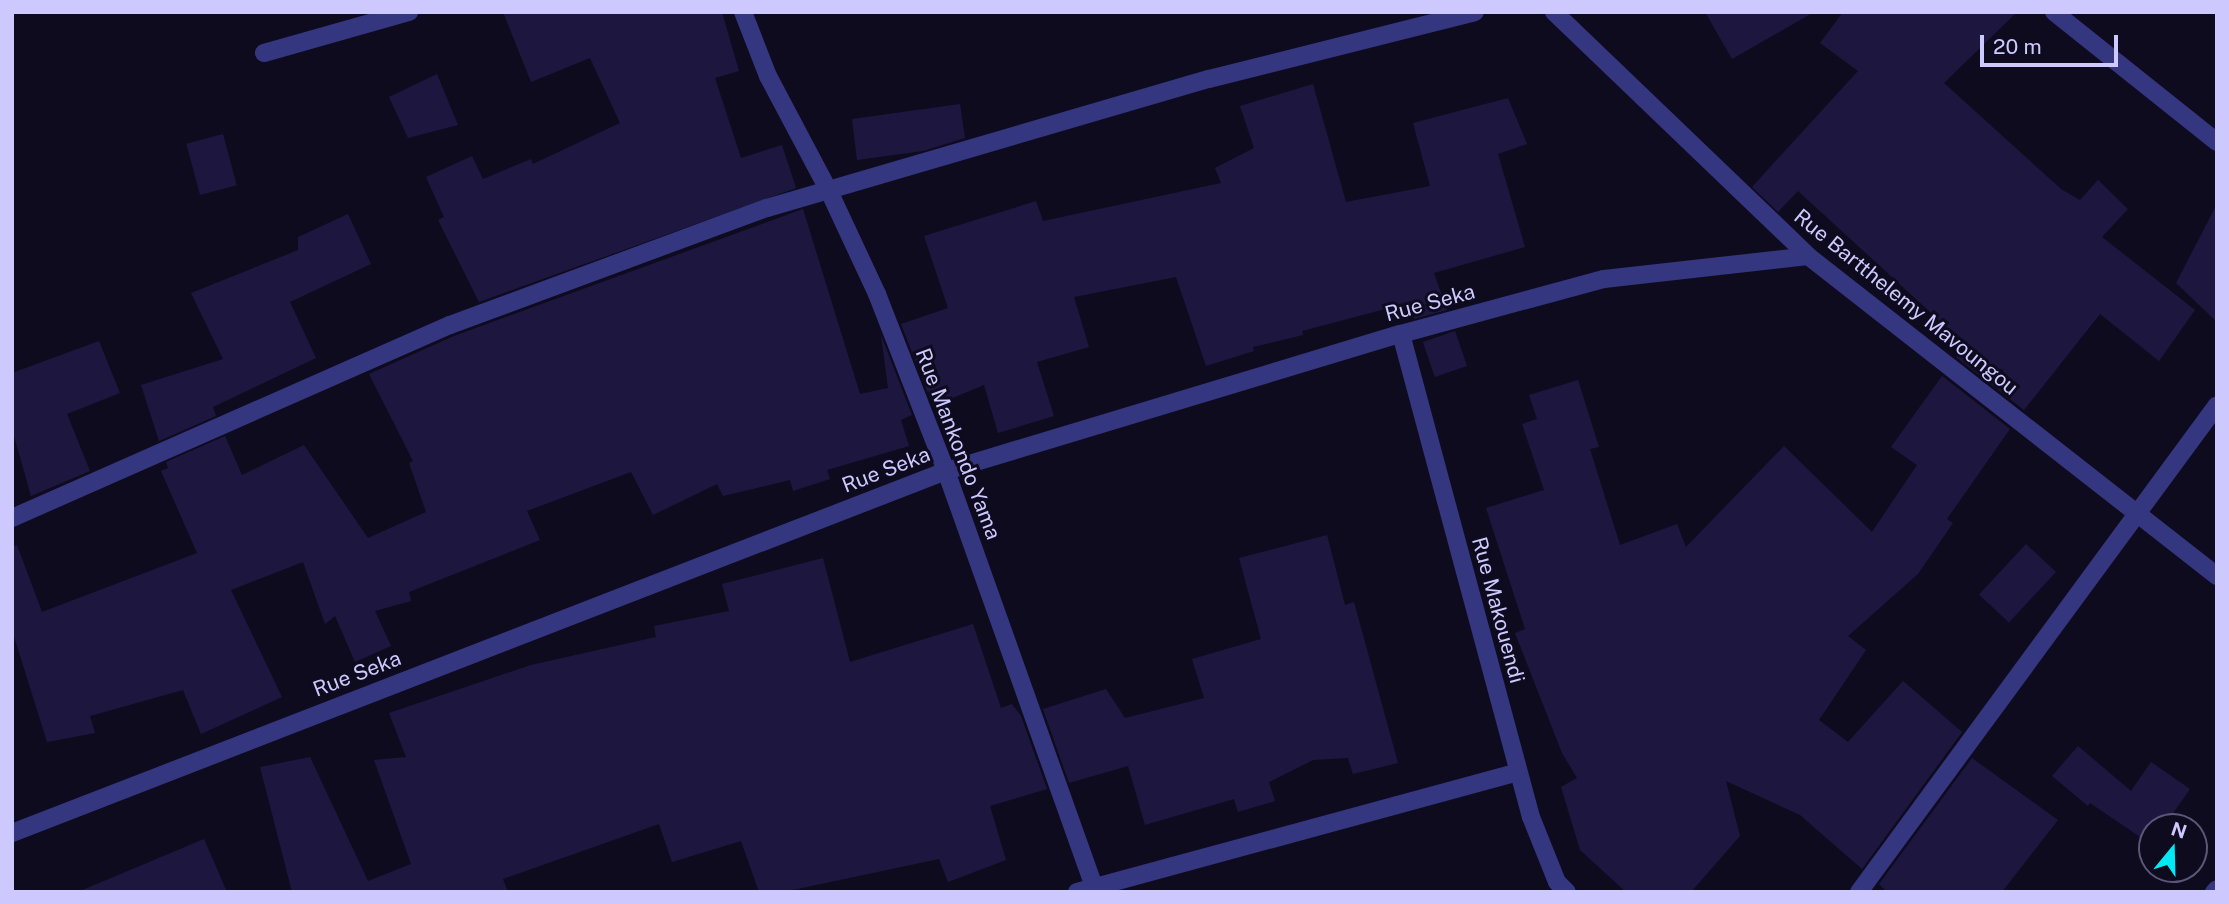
<!DOCTYPE html>
<style>
body{margin:0}
#map{position:relative;width:2229px;height:904px;overflow:hidden;background:#0e0b1f;font-family:"Public Sans",sans-serif}
div>[style]{position:absolute}
.building>*{inset:0;background:#1d1740;transform-origin:0 0}
.minor>*{height:18px;margin:-9px;padding:0 9px;transform-origin:9px;border-radius:9px;background:#353680}
span{translate:-50% -50%;white-space:nowrap;text-align:center;line-height:1.15;-webkit-text-stroke:6px #0e0b1f;paint-order:stroke}
.street-label{font-size:21px;color:#cdc9ff}
.frame{position:absolute;inset:0;border:14px solid #cdc9ff;pointer-events:none}
.north{position:absolute;left:2138px;top:813px;width:70px;height:70px;box-sizing:border-box;background:#0e0b1f;border:2px solid #5a5779;border-radius:50%;rotate:19deg;font-size:19px;font-weight:700;line-height:28px;text-align:center;color:#cdc9ff}
.north::after{content:'';display:block;margin:auto;width:24px;height:32px;background:#00e9f4;clip-path:polygon(50% 0,100% 100%,50% 72%,0 100%)}
.scale{position:absolute;left:1980px;top:35px;width:138px;height:32px;box-sizing:border-box;border:4px solid #cdc9ff;border-top:0;padding-left:9px;font-size:21px;line-height:24px;white-space:nowrap;color:#cdc9ff;-webkit-text-stroke:5px #0e0b1f;paint-order:stroke}
</style>
<div id="map">
<div class="building">
<div style="clip-path:polygon(503px 12px,722px 12px,739px 71px,715px 78px,741px 158px,782px 145px,796px 188px,479px 302px,438px 220px,444px 217px,426px 177px,472px 156px,483px 179px,531px 159px,533px 164px,620px 123px,590px 58px,531px 82px)"></div>
<div style="clip-path:polygon(1705px 12px,1814px 12px,1732px 59px)"></div>
<div style="clip-path:polygon(1843px 12px,2017px 12px,1944px 83px,2061px 189px,2080px 200px,2098px 180px,2128px 209px,2102px 237px,2195px 310px,2159px 361px,2100px 314px,2024px 410px,1956px 357px,1965px 344px,1798px 191px,1778px 212px,1752px 187px,1858px 71px,1820px 43px)"></div>
<div style="clip-path:polygon(437px 74px,458px 125px,408px 138px,389px 97px)"></div>
<div style="clip-path:polygon(1313px 84px,1346px 202px,1430px 186px,1413px 123px,1508px 98px,1527px 144px,1498px 154px,1525px 247px,1434px 273px,1447px 310px,1414px 319px,1408px 303px,1302px 331px,1303px 335px,1253px 347px,1254px 351px,1206px 366px,1176px 277px,1074px 297px,1089px 347px,1037px 362px,1054px 416px,998px 433px,984px 385px,933px 406px,901px 324px,948px 308px,924px 236px,1036px 201px,1043px 221px,1221px 183px,1215px 168px,1254px 148px,1240px 106px)"></div>
<div style="clip-path:polygon(960px 104px,965px 138px,923px 151px,857px 160px,852px 119px)"></div>
<div style="left:223px;top:134px;width:53px;height:38px;rotate:75deg"></div>
<div style="clip-path:polygon(2217px 204px,2217px 322px,2176px 283px)"></div>
<div style="clip-path:polygon(803px 209px,860px 394px,888px 388px,881px 335px,912px 415px,901px 420px,909px 446px,827px 470px,830px 479px,793px 491px,790px 480px,723px 496px,717px 484px,653px 515px,631px 472px,527px 511px,540px 540px,409px 592px,411px 601px,375px 611px,391px 646px,355px 662px,335px 616px,325px 624px,303px 562px,231px 590px,282px 697px,201px 734px,183px 690px,90px 716px,95px 733px,47px 742px,12px 630px,12px 547px,17px 545px,42px 612px,197px 553px,161px 471px,168px 468px,166px 462px,225px 436px,242px 475px,304px 445px,368px 538px,426px 512px,409px 463px,413px 461px,369px 374px,454px 336px)"></div>
<div style="clip-path:polygon(348px 214px,371px 264px,290px 302px,316px 358px,213px 407px,216px 416px,159px 441px,141px 385px,223px 359px,191px 293px,298px 250px,298px 237px)"></div>
<div style="left:1455px;top:331px;width:37px;height:34px;rotate:71deg"></div>
<div style="clip-path:polygon(99px 341px,120px 393px,67px 414px,90px 471px,31px 496px,12px 429px,12px 373px)"></div>
<div style="clip-path:polygon(1942px 376px,2010px 429px,1947px 519px,1953px 523px,1918px 574px,1848px 636px,1866px 650px,1819px 720px,1848px 742px,1903px 681px,1962px 732px,1862px 869px,1800px 815px,1726px 781px,1740px 836px,1691px 892px,1626px 892px,1580px 850px,1561px 787px,1577px 778px,1562px 753px,1515px 633px,1525px 629px,1486px 508px,1544px 490px,1522px 424px,1537px 419px,1529px 395px,1578px 380px,1599px 447px,1590px 449px,1620px 545px,1677px 524px,1686px 547px,1784px 446px,1872px 532px,1917px 465px,1891px 447px)"></div>
<div style="clip-path:polygon(1327px 535px,1345px 605px,1354px 602px,1398px 763px,1353px 774px,1348px 758px,1313px 760px,1269px 782px,1275px 801px,1238px 812px,1234px 799px,1145px 825px,1128px 766px,1069px 783px,1043px 709px,1106px 689px,1125px 718px,1204px 698px,1192px 659px,1261px 639px,1239px 558px)"></div>
<div style="left:2026px;top:544px;width:41px;height:69px;rotate:43deg"></div>
<div style="clip-path:polygon(823px 558px,850px 662px,973px 624px,1001px 708px,1012px 704px,1021px 716px,1047px 789px,990px 806px,1006px 860px,948px 882px,939px 859px,783px 892px,759px 892px,741px 841px,672px 862px,659px 824px,503px 879px,508px 892px,292px 892px,260px 767px,310px 757px,368px 881px,411px 864px,374px 760px,406px 757px,389px 713px,531px 665px,656px 637px,654px 626px,729px 611px,722px 584px)"></div>
<div style="clip-path:polygon(2078px 746px,2131px 791px,2151px 762px,2190px 789px,2167px 822px,2173px 827px,2152px 827px,2152px 845px,2090px 803px,2088px 806px,2052px 776px)"></div>
<div style="clip-path:polygon(1972px 758px,2058px 820px,2002px 892px,1887px 892px,1879px 884px)"></div>
<div style="clip-path:polygon(204px 839px,227px 892px,80px 892px,80px 891px)"></div>
</div>
<div class="minor">
<div style="left:743px;top:12px;width:69px;rotate:68.7deg"></div>
<div style="left:768px;top:76px;width:130px;rotate:62.1deg"></div>
<div style="left:829px;top:191px;width:114px;rotate:65deg"></div>
<div style="left:877px;top:294px;width:190px;rotate:68.7deg"></div>
<div style="left:946px;top:471px;width:442px;rotate:70.4deg"></div>
<div style="left:1554px;top:12px;width:352px;rotate:43.8deg"></div>
<div style="left:1808px;top:256px;width:519px;rotate:38.04deg"></div>
<div style="left:2054px;top:12px;width:208px;rotate:38.6deg"></div>
<div style="left:264px;top:53px;width:151px;rotate:-15.8deg"></div>
<div style="left:1401px;top:334px;width:500px;rotate:74.94deg"></div>
<div style="left:1531px;top:817px;width:70px;rotate:68.2deg"></div>
<div style="left:1557px;top:882px;width:14px;rotate:45deg"></div>
<div style="left:12px;top:518px;width:479px;rotate:-23.8deg"></div>
<div style="left:450px;top:325px;width:338px;rotate:-20.3deg"></div>
<div style="left:767px;top:208px;width:460px;rotate:-16.3deg"></div>
<div style="left:1209px;top:79px;width:274px;rotate:-14.1deg"></div>
<div style="left:12px;top:833px;width:1002px;rotate:-21.19deg"></div>
<div style="left:946px;top:471px;width:475px;rotate:-16.8deg"></div>
<div style="left:1401px;top:334px;width:210px;rotate:-15.2deg"></div>
<div style="left:1604px;top:279px;width:205px;rotate:-6.4deg"></div>
<div style="left:1077px;top:892px;width:457px;rotate:-15.2deg"></div>
<div style="left:1859px;top:892px;width:604px;rotate:-53.68deg"></div>
<div style="left:2214px;top:892px;width:4px;rotate:-45deg"></div>
</div>
<div class="street-label">
<span style="left:1906px;top:302px;rotate:39deg">Rue Bartthelemy Mavoungou</span>
<span style="left:1430px;top:303px;rotate:-15deg">Rue Seka</span>
<span style="left:958px;top:444px;rotate:69deg">Rue Mankondo Yama</span>
<span style="left:886px;top:470px;rotate:-21deg">Rue Seka</span>
<span style="left:1498px;top:610px;rotate:75deg">Rue Makouendi</span>
<span style="left:357px;top:674px;rotate:-21deg">Rue Seka</span>
</div>
<div class="frame"></div>
<div class="north">N</div>
<div class="scale">20 m</div>
</div>
